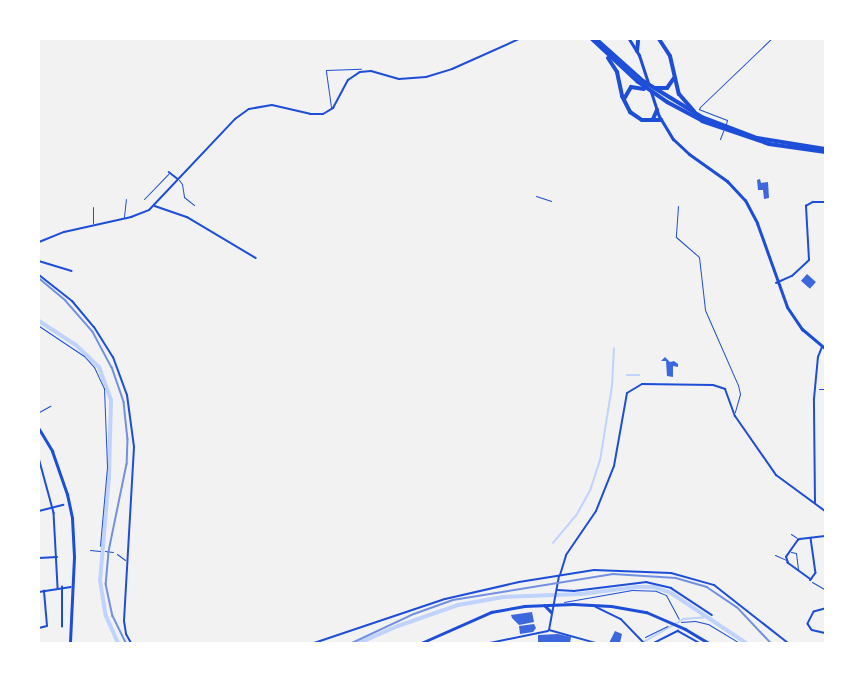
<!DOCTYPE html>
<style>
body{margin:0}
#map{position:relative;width:864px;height:682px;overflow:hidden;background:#f2f2f2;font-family:"Golos Text",sans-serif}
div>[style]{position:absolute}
.stream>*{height:1.5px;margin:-0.75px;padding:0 0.75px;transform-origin:0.75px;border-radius:0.75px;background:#bfd3fe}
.river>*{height:4px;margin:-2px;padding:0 2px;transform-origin:2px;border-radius:2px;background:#bfd3fe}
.building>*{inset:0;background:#3d67dc;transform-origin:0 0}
.path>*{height:1px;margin:-0.5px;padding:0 0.5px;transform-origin:0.5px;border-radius:0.5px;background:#1d4ed8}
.service>*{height:1px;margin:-0.5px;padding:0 0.5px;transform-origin:0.5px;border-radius:0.5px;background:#1d4ed8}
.minor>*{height:1.5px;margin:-0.75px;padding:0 0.75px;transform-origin:0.75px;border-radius:0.75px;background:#1d4ed8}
.tertiary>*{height:2px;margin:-1px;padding:0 1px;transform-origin:1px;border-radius:1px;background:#1d4ed8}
.secondary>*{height:3px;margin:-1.5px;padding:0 1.5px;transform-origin:1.5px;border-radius:1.5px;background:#1d4ed8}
.motorway>*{height:4px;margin:-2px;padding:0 2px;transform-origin:2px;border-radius:2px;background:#1d4ed8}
.rail>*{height:1.5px;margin:-0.75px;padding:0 0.75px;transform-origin:0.75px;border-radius:0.75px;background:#7290e2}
span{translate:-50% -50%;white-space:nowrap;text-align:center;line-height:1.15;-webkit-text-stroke:4.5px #fff;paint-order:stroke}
.frame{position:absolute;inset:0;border:40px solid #fff;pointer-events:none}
</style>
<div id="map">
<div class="stream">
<div style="left:627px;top:375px;width:12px"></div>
<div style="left:553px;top:543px;width:35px;rotate:-50deg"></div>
<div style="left:576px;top:516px;width:29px;rotate:-61deg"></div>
<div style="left:590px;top:491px;width:32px;rotate:-72deg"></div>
<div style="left:600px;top:461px;width:76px;rotate:-80.9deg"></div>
<div style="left:612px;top:386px;width:37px;rotate:-87deg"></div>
<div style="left:642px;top:643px;width:48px;rotate:-29.7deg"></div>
<div style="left:684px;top:619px;width:23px;rotate:-5deg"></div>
</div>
<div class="river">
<div style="left:39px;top:321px;width:44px;rotate:33deg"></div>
<div style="left:76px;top:345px;width:32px;rotate:44deg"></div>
<div style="left:99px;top:367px;width:35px;rotate:70deg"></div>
<div style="left:111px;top:400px;width:76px;rotate:91.5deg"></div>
<div style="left:109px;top:476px;width:104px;rotate:94.9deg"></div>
<div style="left:100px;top:580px;width:36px;rotate:81deg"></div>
<div style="left:106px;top:616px;width:30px;rotate:66deg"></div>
<div style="left:359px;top:643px;width:43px;rotate:-23.6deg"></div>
<div style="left:398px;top:626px;width:64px;rotate:-19.3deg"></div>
<div style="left:458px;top:605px;width:46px;rotate:-10.1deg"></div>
<div style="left:503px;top:597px;width:78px;rotate:-2.2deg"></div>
<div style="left:581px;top:594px;width:56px;rotate:-7.1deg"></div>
<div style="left:637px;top:587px;width:17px"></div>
<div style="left:654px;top:587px;width:18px;rotate:19deg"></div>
<div style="left:671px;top:593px;width:90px;rotate:33.7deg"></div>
</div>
<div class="building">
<div style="clip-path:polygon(760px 179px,761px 183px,768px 182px,769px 198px,764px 199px,763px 190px,758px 190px,757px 180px)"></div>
<div style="left:807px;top:274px;width:12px;height:9px;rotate:42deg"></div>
<div style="clip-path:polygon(665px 357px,670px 362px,674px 361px,678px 364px,678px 367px,673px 366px,673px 377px,667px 376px,666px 361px,661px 361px)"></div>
<div style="clip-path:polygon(532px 612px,534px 622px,519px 625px,512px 618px,511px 615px)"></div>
<div style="clip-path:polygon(534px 624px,536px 628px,533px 632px,520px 634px,519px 626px)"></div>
<div style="clip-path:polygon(615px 631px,622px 634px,620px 643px,609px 643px)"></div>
<div style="clip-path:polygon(558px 634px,571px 637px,570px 643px,538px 643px,538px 635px)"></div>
</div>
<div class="path">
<div style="left:536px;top:196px;width:16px;rotate:18deg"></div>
<div style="left:39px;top:326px;width:54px;rotate:33.7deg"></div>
<div style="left:84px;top:356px;width:15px;rotate:48deg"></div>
<div style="left:94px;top:367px;width:23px;rotate:65deg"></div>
<div style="left:104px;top:388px;width:79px;rotate:87.8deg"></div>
<div style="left:107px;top:467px;width:79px;rotate:95.1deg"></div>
<div style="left:105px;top:551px;width:8px;rotate:7deg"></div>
<div style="left:645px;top:637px;width:25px;rotate:-26deg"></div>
</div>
<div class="service">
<div style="left:331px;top:107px;width:37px;rotate:-98deg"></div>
<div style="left:326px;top:70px;width:35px;rotate:-2deg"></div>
<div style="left:726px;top:124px;width:4px;rotate:-76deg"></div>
<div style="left:727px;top:120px;width:30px;rotate:-159deg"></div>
<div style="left:699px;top:109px;width:2px;rotate:-63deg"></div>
<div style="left:700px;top:107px;width:98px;rotate:-43.8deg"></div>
<div style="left:720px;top:139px;width:9px;rotate:-69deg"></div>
<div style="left:179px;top:180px;width:5px;rotate:53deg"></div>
<div style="left:182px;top:184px;width:13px;rotate:81deg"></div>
<div style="left:184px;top:197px;width:13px;rotate:39deg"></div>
<div style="left:144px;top:199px;width:35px;rotate:-46deg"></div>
<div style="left:678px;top:206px;width:31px;rotate:94deg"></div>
<div style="left:676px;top:237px;width:30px;rotate:41deg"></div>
<div style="left:699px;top:257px;width:53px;rotate:83.5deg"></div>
<div style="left:705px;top:310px;width:82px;rotate:66.3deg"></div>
<div style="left:738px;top:385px;width:9px;rotate:77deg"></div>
<div style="left:740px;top:394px;width:19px;rotate:106deg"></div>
<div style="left:124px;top:217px;width:18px;rotate:-84deg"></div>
<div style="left:93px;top:223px;width:16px;rotate:-90deg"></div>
<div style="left:819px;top:389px;width:6px"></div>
<div style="left:39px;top:412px;width:13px;rotate:-29deg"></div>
<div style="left:791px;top:534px;width:7px;rotate:34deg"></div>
<div style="left:90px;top:550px;width:10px;rotate:6deg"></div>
<div style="left:791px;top:552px;width:5px;rotate:11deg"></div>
<div style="left:796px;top:553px;width:17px;rotate:83deg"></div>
<div style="left:117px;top:554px;width:10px;rotate:37deg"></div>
<div style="left:775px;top:555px;width:12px;rotate:24deg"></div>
<div style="left:812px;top:582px;width:14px;rotate:30deg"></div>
<div style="left:564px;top:602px;width:69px;rotate:-10deg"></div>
<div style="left:632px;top:590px;width:24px;rotate:2deg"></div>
<div style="left:656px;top:591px;width:11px;rotate:22deg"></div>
<div style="left:666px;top:595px;width:27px;rotate:62deg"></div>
<div style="left:681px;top:622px;width:14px;rotate:-4deg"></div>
<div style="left:695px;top:621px;width:13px;rotate:13deg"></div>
<div style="left:708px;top:624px;width:37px;rotate:31deg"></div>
</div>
<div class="minor">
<div style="left:169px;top:172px;width:11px;rotate:38deg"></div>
<div style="left:155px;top:206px;width:34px;rotate:19deg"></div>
<div style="left:187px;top:217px;width:80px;rotate:30.7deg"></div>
<div style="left:39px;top:261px;width:34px;rotate:17deg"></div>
<div style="left:776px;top:283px;width:17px;rotate:-24deg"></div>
<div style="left:792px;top:276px;width:23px;rotate:-43deg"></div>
<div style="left:809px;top:260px;width:54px;rotate:-93.2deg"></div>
<div style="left:806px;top:206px;width:8px;rotate:-30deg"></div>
<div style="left:813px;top:202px;width:12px"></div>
<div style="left:39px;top:458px;width:57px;rotate:74.7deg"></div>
<div style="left:54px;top:513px;width:75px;rotate:86.9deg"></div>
<div style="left:815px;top:503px;width:104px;rotate:-90.6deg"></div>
<div style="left:814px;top:399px;width:42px;rotate:-84.6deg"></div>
<div style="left:818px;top:357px;width:11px;rotate:-68deg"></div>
<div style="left:39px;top:511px;width:25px;rotate:-14deg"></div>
<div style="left:811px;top:538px;width:35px;rotate:82deg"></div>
<div style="left:816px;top:573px;width:9px;rotate:126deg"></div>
<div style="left:811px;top:580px;width:29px;rotate:-144deg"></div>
<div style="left:788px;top:563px;width:6px;rotate:-108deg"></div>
<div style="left:786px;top:557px;width:21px;rotate:-55deg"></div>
<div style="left:798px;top:540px;width:2px;rotate:-27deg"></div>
<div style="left:800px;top:539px;width:25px;rotate:-7deg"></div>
<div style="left:39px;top:558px;width:18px;rotate:-3deg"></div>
<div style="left:557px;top:590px;width:17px;rotate:3deg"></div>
<div style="left:574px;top:591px;width:73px;rotate:-7.1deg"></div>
<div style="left:646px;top:582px;width:26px;rotate:13deg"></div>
<div style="left:671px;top:588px;width:49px;rotate:33.4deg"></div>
<div style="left:39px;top:592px;width:32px;rotate:-9deg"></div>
<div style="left:596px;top:607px;width:28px;rotate:26deg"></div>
<div style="left:621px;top:619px;width:33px;rotate:46deg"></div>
<div style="left:825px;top:609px;width:11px;rotate:165deg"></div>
<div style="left:814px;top:612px;width:13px;rotate:117deg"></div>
<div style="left:808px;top:624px;width:7px;rotate:56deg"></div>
<div style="left:812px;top:630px;width:13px;rotate:13deg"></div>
<div style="left:62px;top:627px;width:40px;rotate:-90deg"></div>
<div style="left:39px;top:628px;width:8px;rotate:-14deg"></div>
<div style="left:47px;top:626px;width:35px;rotate:-95deg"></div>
<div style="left:490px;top:643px;width:59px;rotate:-11.7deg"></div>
<div style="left:654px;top:643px;width:27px;rotate:-27deg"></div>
<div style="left:678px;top:631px;width:25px;rotate:29deg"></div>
</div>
<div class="tertiary">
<div style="left:39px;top:242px;width:27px;rotate:-22deg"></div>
<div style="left:64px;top:232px;width:69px;rotate:-12.6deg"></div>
<div style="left:131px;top:217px;width:19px;rotate:-21deg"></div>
<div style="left:149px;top:210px;width:125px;rotate:-46.6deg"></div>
<div style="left:235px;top:119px;width:17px;rotate:-36deg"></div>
<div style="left:249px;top:109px;width:23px;rotate:-10deg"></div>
<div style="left:272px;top:105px;width:39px;rotate:13deg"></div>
<div style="left:310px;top:114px;width:13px"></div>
<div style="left:323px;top:114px;width:12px;rotate:-31deg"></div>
<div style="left:333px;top:108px;width:32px;rotate:-62deg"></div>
<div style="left:348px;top:80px;width:14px;rotate:-34deg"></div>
<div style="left:360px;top:72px;width:11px;rotate:-5deg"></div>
<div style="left:371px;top:71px;width:29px;rotate:16deg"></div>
<div style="left:399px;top:79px;width:27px;rotate:-4deg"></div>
<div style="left:426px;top:77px;width:27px;rotate:-17deg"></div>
<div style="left:452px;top:69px;width:73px;rotate:-24.1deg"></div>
<div style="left:39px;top:275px;width:42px;rotate:38.2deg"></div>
<div style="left:72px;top:301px;width:34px;rotate:50deg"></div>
<div style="left:94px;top:327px;width:36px;rotate:58deg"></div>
<div style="left:113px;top:357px;width:40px;rotate:69.8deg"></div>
<div style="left:127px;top:395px;width:52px;rotate:82.3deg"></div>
<div style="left:134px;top:447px;width:174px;rotate:93.3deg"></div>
<div style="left:124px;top:621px;width:13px;rotate:81deg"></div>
<div style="left:126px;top:634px;width:10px;rotate:61deg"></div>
<div style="left:560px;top:575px;width:21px;rotate:-73deg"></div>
<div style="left:566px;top:555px;width:53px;rotate:-55.7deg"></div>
<div style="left:596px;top:511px;width:48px;rotate:-68.2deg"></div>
<div style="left:614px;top:466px;width:74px;rotate:-79.9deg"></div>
<div style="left:627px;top:393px;width:17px;rotate:-31deg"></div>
<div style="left:642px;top:384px;width:71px;rotate:0.8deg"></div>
<div style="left:713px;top:385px;width:13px;rotate:18deg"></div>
<div style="left:725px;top:389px;width:29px;rotate:70deg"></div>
<div style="left:735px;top:416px;width:72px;rotate:55.2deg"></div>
<div style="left:776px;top:475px;width:61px;rotate:36.3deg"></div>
<div style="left:559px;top:576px;width:55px;rotate:100.5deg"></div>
<div style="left:549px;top:630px;width:49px;rotate:15.5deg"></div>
<div style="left:314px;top:643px;width:138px;rotate:-18.6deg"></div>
<div style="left:445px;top:599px;width:76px;rotate:-12.9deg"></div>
<div style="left:519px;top:582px;width:76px;rotate:-9.1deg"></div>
<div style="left:594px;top:570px;width:77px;rotate:2.2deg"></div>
<div style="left:671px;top:573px;width:45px;rotate:15.6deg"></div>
<div style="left:714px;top:585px;width:94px;rotate:38.1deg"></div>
</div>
<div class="secondary">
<div style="left:629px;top:39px;width:19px;rotate:58deg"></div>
<div style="left:639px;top:55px;width:29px;rotate:72deg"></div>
<div style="left:651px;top:92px;width:25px;rotate:72deg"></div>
<div style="left:659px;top:116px;width:27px;rotate:59deg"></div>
<div style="left:673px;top:139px;width:22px;rotate:43deg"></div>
<div style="left:689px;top:154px;width:47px;rotate:35.4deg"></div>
<div style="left:727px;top:181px;width:26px;rotate:47deg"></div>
<div style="left:745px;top:200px;width:26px;rotate:62deg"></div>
<div style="left:757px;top:223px;width:89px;rotate:70.3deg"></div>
<div style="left:787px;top:307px;width:27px;rotate:56deg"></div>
<div style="left:802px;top:329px;width:30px;rotate:40deg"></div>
<div style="left:39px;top:429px;width:26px;rotate:59deg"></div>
<div style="left:52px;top:451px;width:46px;rotate:70.8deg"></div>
<div style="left:67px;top:494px;width:25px;rotate:78deg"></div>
<div style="left:72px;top:518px;width:39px;rotate:87deg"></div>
<div style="left:74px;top:557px;width:86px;rotate:92.7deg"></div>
<div style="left:544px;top:605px;width:10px;rotate:45deg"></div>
<div style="left:421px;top:643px;width:77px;rotate:-23.9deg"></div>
<div style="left:491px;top:612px;width:34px;rotate:-10deg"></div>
<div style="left:524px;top:606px;width:49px;rotate:-2.3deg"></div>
<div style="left:573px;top:604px;width:38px;rotate:3deg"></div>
<div style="left:611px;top:606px;width:36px;rotate:10deg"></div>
<div style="left:646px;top:612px;width:43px;rotate:23.6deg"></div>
<div style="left:685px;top:629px;width:27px;rotate:31deg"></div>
</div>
<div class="motorway">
<div style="left:592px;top:39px;width:62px;rotate:43deg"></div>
<div style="left:637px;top:81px;width:37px;rotate:35deg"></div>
<div style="left:667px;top:102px;width:40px;rotate:28deg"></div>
<div style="left:702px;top:121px;width:71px;rotate:18.9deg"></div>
<div style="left:769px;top:144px;width:57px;rotate:8.1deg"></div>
<div style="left:596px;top:39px;width:63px;rotate:41.8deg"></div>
<div style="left:643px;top:81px;width:69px;rotate:31.4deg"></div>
<div style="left:702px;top:117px;width:59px;rotate:20.9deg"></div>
<div style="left:757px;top:138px;width:69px;rotate:9.2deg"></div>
<div style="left:659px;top:39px;width:20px;rotate:57deg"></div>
<div style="left:670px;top:56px;width:39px;rotate:77deg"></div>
<div style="left:679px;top:94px;width:23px;rotate:49deg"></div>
<div style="left:637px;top:51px;width:10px;rotate:-84deg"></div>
<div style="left:608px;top:58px;width:17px;rotate:57deg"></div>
<div style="left:617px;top:72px;width:25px;rotate:78deg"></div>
<div style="left:622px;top:96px;width:18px;rotate:63deg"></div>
<div style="left:630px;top:112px;width:14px;rotate:34deg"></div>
<div style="left:642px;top:120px;width:19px"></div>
<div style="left:655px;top:88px;width:12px"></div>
<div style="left:667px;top:88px;width:12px;rotate:-55deg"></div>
<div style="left:624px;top:99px;width:14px;rotate:-60deg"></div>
<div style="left:631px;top:87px;width:13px;rotate:9deg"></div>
<div style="left:653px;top:119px;width:10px;rotate:-66deg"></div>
</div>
<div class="rail">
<div style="left:39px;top:278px;width:35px;rotate:40deg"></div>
<div style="left:66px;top:301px;width:41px;rotate:48.9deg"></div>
<div style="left:93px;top:332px;width:40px;rotate:62deg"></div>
<div style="left:112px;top:367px;width:37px;rotate:71deg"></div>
<div style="left:124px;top:402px;width:37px;rotate:84deg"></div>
<div style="left:128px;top:439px;width:25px;rotate:92deg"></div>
<div style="left:127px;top:464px;width:90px;rotate:101.6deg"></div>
<div style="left:109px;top:552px;width:32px;rotate:95deg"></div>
<div style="left:106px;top:584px;width:33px;rotate:78deg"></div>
<div style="left:113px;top:616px;width:30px;rotate:64deg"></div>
<div style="left:352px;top:643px;width:68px;rotate:-25.1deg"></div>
<div style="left:414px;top:614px;width:41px;rotate:-19.7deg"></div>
<div style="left:453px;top:600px;width:162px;rotate:-9.2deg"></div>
<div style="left:613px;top:574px;width:63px;rotate:3.6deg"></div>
<div style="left:676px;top:578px;width:32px;rotate:16deg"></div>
<div style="left:707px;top:587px;width:36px;rotate:34deg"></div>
<div style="left:737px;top:607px;width:50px;rotate:46.6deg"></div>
</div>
<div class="frame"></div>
</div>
